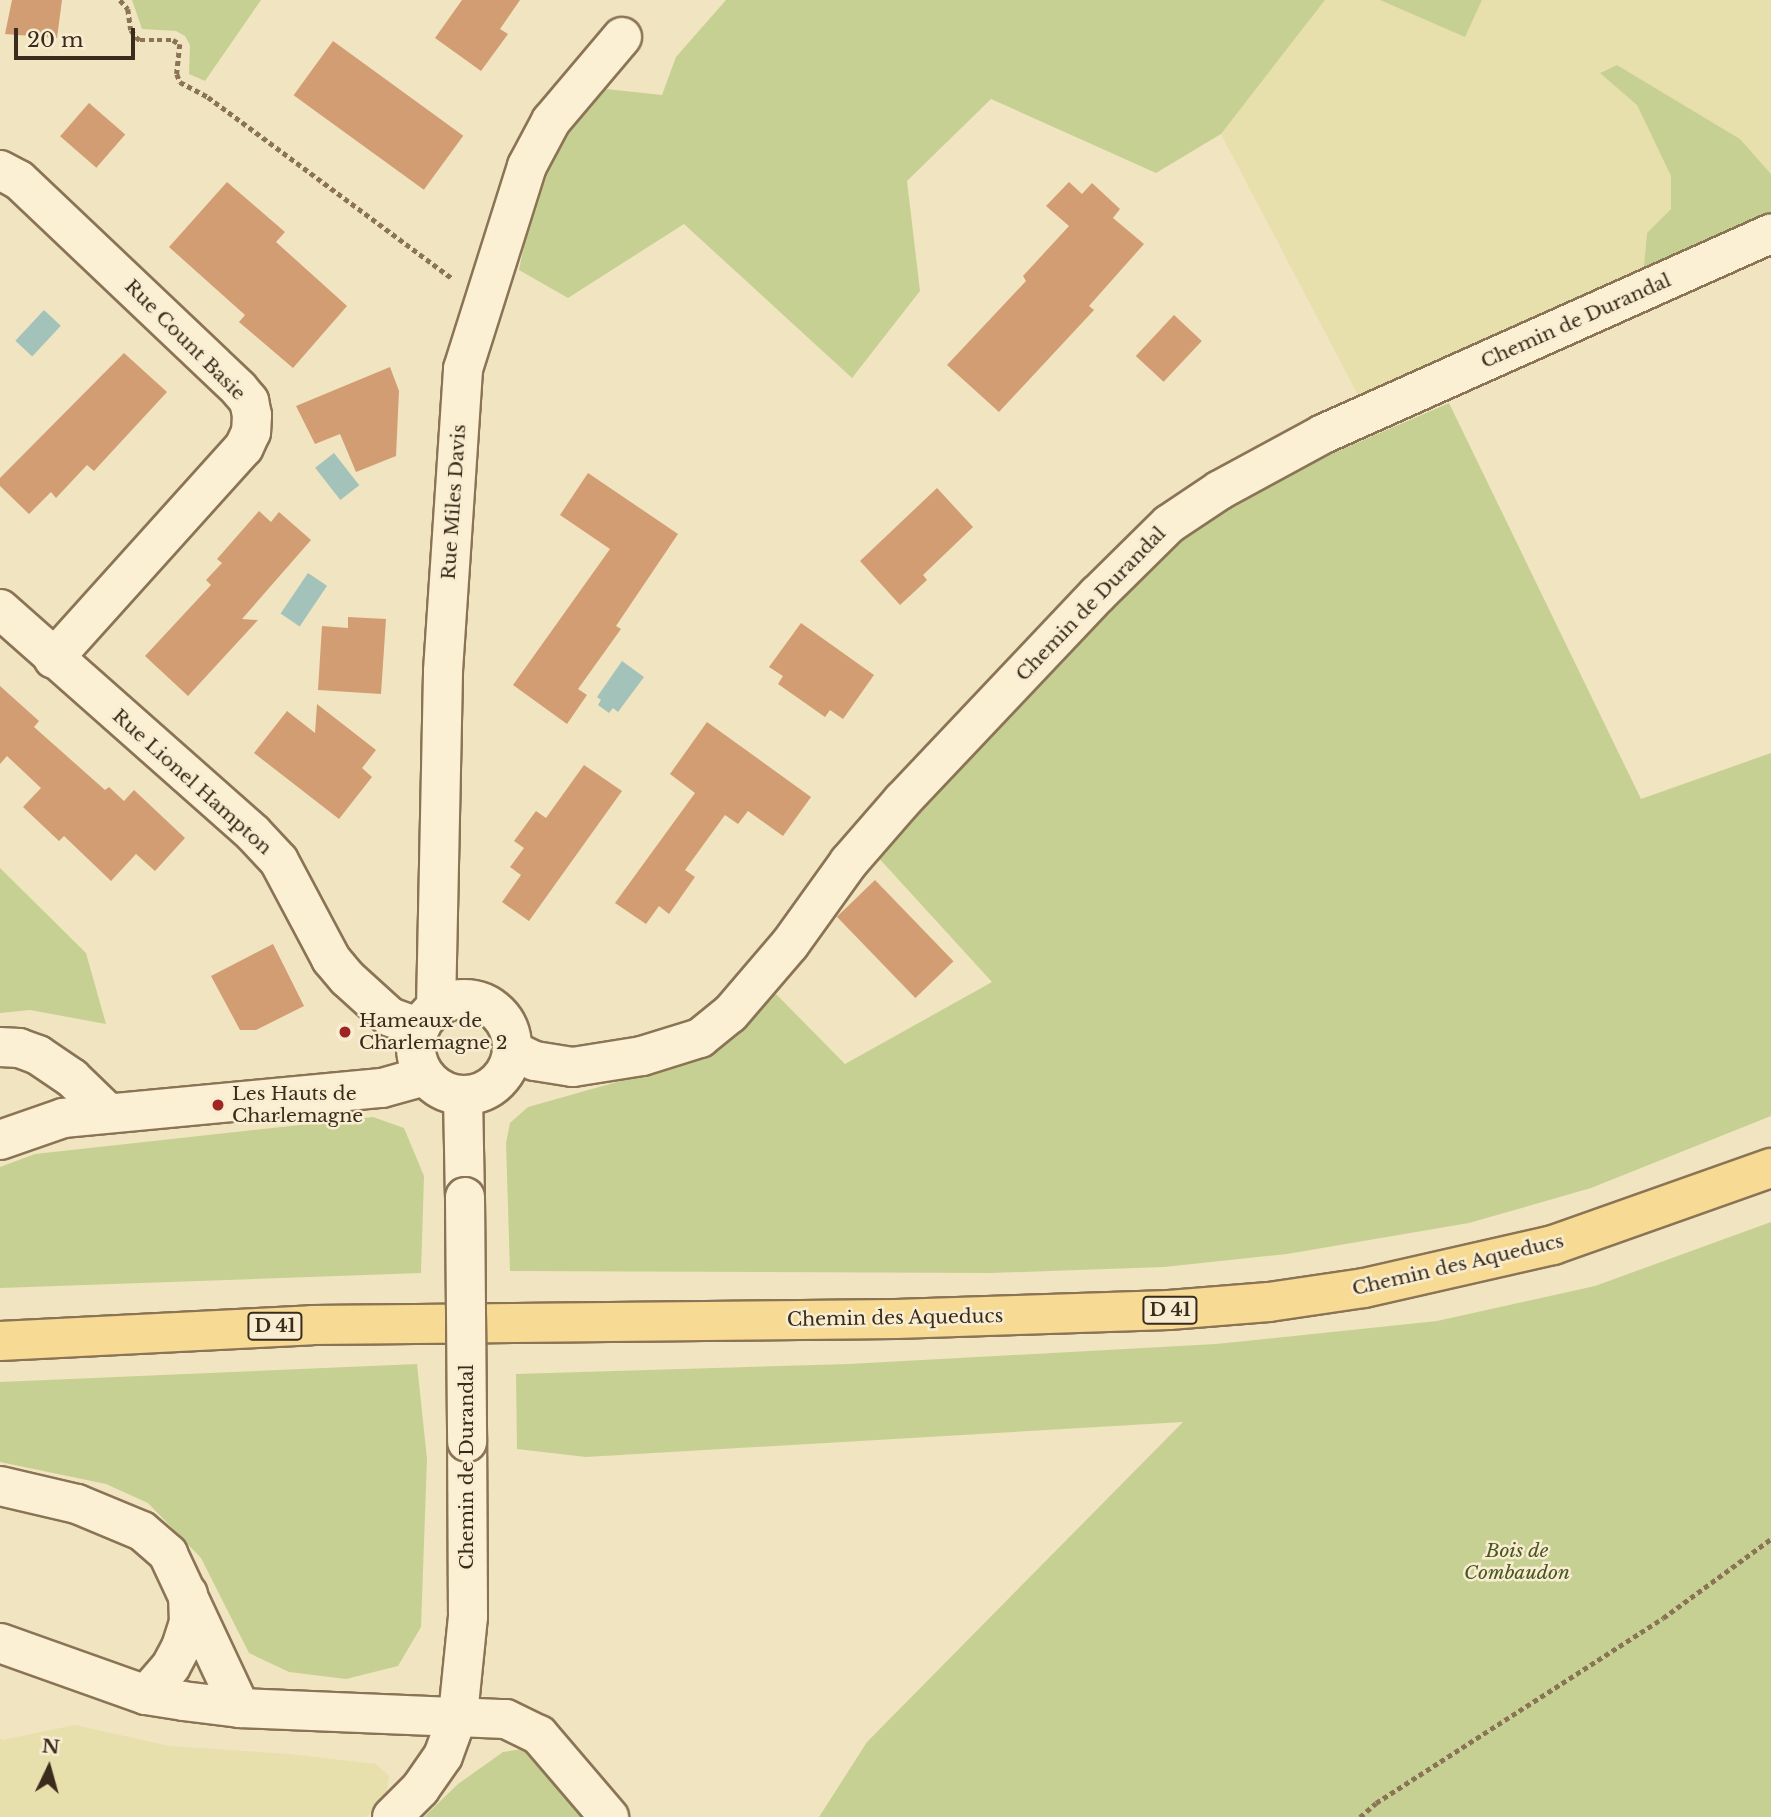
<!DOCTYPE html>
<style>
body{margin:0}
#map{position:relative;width:1771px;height:1817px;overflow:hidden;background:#f1e4c0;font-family:"Libre Baskerville",serif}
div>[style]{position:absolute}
.farmland>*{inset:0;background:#e7dfac}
.green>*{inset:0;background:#c7d093}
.water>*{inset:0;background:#a3c3ba;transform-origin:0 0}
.building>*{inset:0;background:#d29d73;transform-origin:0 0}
.path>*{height:4.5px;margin-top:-2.25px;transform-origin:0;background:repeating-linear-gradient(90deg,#8b7456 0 5px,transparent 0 8.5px)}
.roads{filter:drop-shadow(2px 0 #8b7456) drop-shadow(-2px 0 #8b7456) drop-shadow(0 2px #8b7456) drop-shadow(0 -2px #8b7456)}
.street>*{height:38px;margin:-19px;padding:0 19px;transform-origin:19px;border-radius:19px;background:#fbf0d3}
.street>.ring{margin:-19px;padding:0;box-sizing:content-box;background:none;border:38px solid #fbf0d3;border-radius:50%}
.primary>*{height:38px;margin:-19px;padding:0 19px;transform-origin:19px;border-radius:19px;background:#f7db94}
.bridges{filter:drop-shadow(2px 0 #8b7456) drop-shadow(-2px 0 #8b7456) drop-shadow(0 2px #8b7456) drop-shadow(0 -2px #8b7456)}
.street-bridge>*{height:38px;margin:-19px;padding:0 19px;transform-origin:19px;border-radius:19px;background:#fbf0d3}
.dots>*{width:19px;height:19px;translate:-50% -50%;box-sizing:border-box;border:4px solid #f8edd0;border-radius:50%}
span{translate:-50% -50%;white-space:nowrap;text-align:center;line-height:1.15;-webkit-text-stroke:5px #f8edd0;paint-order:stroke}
.shield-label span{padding:2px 5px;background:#f8edd0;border:2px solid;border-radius:5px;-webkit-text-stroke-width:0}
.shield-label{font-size:18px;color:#3a2b1c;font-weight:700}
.street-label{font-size:19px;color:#3a2b1c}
.poi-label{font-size:19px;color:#3a2b1c}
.left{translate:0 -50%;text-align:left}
.park-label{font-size:19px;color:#485721;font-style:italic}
.north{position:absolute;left:14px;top:1733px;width:70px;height:70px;-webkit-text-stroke:5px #f8edd0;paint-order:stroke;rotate:5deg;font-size:19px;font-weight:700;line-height:28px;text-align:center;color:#3a2b1c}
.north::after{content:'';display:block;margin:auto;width:24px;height:32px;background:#3a2b1c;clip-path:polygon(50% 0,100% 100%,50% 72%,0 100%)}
.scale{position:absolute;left:14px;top:28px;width:121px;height:32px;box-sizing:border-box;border:4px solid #3a2b1c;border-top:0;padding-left:9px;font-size:21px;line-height:24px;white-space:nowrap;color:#3a2b1c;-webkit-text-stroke:5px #f8edd0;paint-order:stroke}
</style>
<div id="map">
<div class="farmland">
<div style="clip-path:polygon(1325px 0,1380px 0,1465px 36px,1482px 0,1771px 0,1771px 174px,1740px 139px,1617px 65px,1600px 72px,1637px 105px,1671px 176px,1671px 209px,1647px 233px,1643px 277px,1358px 395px,1221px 134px)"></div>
<div style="clip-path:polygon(75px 1725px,169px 1746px,289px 1754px,376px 1764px,389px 1776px,386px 1798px,366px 1817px,0 1817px,0 1737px,2px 1740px)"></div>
</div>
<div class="green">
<div style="clip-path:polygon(132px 0,261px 0,205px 81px,189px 74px,190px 45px,185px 36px,176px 31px,142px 29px)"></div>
<div style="clip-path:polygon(726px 0,1325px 0,1221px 134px,1156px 173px,991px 99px,907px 181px,920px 291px,852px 378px,684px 224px,568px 298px,519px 270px,541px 163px,606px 89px,662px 95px,676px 57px)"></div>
<div style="clip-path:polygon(1380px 0,1482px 0,1465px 37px)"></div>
<div style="clip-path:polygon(1617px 65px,1740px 139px,1771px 174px,1771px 214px,1643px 277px,1647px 233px,1671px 209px,1671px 176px,1637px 105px,1600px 73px)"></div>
<div style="clip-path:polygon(1449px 403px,1641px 799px,1771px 753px,1771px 1116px,1591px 1188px,1469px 1223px,1287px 1254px,1164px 1267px,991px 1273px,510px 1271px,506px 1143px,510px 1123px,528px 1107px,688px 1062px,717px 1050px,772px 990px,845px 1064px,992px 982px,876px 855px,1166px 552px,1227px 505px,1278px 477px)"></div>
<div style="clip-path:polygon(0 868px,86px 953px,106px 1024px,30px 1010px,0 1013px)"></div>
<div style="clip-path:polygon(373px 1117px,404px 1128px,424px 1176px,421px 1273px,0 1288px,0 1167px,35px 1154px)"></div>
<div style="clip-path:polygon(1771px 1222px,1771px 1817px,819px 1817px,867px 1742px,1183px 1422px,586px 1457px,517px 1449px,516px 1374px,849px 1364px,1216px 1344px,1437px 1321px,1595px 1286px)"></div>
<div style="clip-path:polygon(417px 1364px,427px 1459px,421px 1627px,398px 1666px,346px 1679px,289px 1672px,249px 1653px,201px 1558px,148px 1503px,106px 1484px,0 1462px,0 1382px)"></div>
<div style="clip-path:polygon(522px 1749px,539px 1755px,590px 1817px,424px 1817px,458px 1784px,503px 1752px)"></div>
</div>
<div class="water">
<div style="left:44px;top:310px;width:23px;height:42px;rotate:43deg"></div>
<div style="left:334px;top:453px;width:41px;height:24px;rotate:52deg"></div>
<div style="left:308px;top:573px;width:23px;height:49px;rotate:34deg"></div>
<div style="clip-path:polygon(622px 661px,644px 677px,618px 712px,613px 708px,609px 713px,598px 705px,601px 700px,597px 697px)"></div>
</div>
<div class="building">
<div style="clip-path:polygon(12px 0,62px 0,57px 38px,5px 34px)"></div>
<div style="clip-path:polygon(462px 0,520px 0,500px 29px,508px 34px,481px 71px,435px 38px)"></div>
<div style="left:333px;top:41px;width:161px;height:67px;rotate:36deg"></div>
<div style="left:89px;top:103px;width:48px;height:44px;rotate:41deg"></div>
<div style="clip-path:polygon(227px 182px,285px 232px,276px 242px,347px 306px,293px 368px,239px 322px,245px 315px,169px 247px)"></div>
<div style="clip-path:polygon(1069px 182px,1082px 194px,1092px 183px,1120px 209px,1113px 218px,1144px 244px,1089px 306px,1094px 310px,999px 412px,947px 365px,1026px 281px,1023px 276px,1069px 226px,1046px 206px)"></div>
<div style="left:1174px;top:315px;width:38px;height:56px;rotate:43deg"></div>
<div style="clip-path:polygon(124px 353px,167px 392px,94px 471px,87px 465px,56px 498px,51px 492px,29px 514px,0 486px,0 478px)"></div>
<div style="clip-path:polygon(390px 367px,399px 391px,396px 456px,356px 472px,340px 434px,315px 444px,296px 406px)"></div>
<div style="clip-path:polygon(588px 473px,678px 534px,616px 626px,621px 629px,578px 689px,587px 695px,567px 724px,513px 685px,610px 549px,560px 515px)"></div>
<div style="clip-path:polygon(937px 488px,973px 527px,923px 575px,927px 580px,900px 605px,860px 561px)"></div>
<div style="clip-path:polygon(259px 511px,271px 522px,279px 512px,311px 540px,242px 619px,258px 620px,188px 696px,145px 656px,211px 585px,206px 580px,222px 563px,217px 559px)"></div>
<div style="clip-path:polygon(348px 617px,386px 619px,381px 694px,318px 690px,322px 626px,348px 628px)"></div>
<div style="clip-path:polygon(801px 623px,874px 675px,843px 719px,830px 710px,825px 717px,778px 684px,783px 676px,769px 667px)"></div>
<div style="clip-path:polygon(0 686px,39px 721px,34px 727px,105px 790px,109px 787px,124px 801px,134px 790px,185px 838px,155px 871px,136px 854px,111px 881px,64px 836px,59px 841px,23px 807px,41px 788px,7px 756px,0 764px)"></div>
<div style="clip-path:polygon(317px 704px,376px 750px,362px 768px,372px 777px,339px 819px,254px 753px,287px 711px,315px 733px)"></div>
<div style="clip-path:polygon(707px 722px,811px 797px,783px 836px,748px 811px,738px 824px,725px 815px,685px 870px,695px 877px,669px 914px,659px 906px,646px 924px,615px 903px,695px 793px,670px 774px)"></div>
<div style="clip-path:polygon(584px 765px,622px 791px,529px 921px,502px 902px,521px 875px,510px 867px,524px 848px,514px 841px,536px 811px,546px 818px)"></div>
<div style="left:875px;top:880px;width:113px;height:53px;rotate:46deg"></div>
<div style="clip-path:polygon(273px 944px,304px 1006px,256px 1030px,240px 1030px,211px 976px)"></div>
</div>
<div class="path">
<div style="left:120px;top:0;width:12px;rotate:48deg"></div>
<div style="left:128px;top:9px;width:21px;rotate:82deg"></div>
<div style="left:131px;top:30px;width:9px;rotate:54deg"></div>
<div style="left:136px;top:37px;width:5px;rotate:37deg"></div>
<div style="left:140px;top:40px;width:33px"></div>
<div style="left:173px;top:40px;width:8px;rotate:30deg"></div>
<div style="left:180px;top:44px;width:30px;rotate:96deg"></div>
<div style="left:177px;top:74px;width:9px;rotate:69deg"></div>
<div style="left:180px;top:82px;width:32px;rotate:28deg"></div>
<div style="left:208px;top:97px;width:304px;rotate:36.6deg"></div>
<div style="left:1360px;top:1817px;width:21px;rotate:-41deg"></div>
<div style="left:1376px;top:1803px;width:341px;rotate:-32.8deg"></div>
<div style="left:1663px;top:1618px;width:134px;rotate:-36.2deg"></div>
</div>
<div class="roads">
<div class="street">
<div style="left:0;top:170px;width:21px;rotate:28deg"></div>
<div style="left:19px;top:180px;width:303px;rotate:43.5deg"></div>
<div style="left:239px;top:389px;width:16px;rotate:50deg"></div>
<div style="left:249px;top:401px;width:14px;rotate:78deg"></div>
<div style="left:252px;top:415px;width:17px;rotate:93deg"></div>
<div style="left:251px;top:432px;width:17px;rotate:115deg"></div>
<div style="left:244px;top:447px;width:285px;rotate:132deg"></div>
<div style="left:0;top:609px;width:338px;rotate:41.5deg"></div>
<div style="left:253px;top:833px;width:38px;rotate:47deg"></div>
<div style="left:279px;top:861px;width:111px;rotate:62deg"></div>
<div style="left:331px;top:959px;width:25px;rotate:50deg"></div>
<div style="left:347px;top:978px;width:58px;rotate:42.2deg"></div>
<div style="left:390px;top:1017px;width:32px;rotate:20deg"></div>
<div class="ring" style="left:416px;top:999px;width:58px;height:58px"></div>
<div style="left:436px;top:1008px;width:337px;rotate:-88.8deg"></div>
<div style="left:443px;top:671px;width:303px;rotate:-86.2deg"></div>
<div style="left:463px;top:369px;width:213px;rotate:-72.5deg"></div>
<div style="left:527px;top:166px;width:51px;rotate:-61.9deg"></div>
<div style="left:551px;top:121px;width:110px;rotate:-49.8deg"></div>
<div style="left:0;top:1047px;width:19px;rotate:3deg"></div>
<div style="left:19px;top:1048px;width:20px;rotate:20deg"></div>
<div style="left:38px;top:1055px;width:41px;rotate:34.1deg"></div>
<div style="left:72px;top:1078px;width:49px;rotate:44.2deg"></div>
<div style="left:512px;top:1050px;width:25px;rotate:26deg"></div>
<div style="left:535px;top:1061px;width:38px;rotate:9deg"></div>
<div style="left:573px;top:1067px;width:70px;rotate:-9.1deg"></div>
<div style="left:642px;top:1056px;width:61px;rotate:-17.2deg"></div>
<div style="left:700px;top:1038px;width:38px;rotate:-39deg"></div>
<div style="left:730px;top:1014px;width:92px;rotate:-49.4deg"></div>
<div style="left:790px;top:944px;width:101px;rotate:-54.3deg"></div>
<div style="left:849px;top:862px;width:81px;rotate:-49deg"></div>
<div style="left:902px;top:801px;width:284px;rotate:-46.6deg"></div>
<div style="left:1097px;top:595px;width:101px;rotate:-44.6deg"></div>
<div style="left:1169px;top:524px;width:61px;rotate:-33.7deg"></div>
<div style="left:1220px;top:490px;width:117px;rotate:-28.5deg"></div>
<div style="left:1323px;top:434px;width:491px;rotate:-24.1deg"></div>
<div style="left:463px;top:1096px;width:101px;rotate:88.9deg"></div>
<div style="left:0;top:1140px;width:67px;rotate:-19.2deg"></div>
<div style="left:63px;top:1118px;width:320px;rotate:-5.4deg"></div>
<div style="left:382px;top:1088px;width:45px;rotate:-15.6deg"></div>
<div style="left:0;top:1486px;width:79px;rotate:13.2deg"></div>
<div style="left:77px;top:1504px;width:70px;rotate:22.6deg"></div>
<div style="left:142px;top:1531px;width:35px;rotate:41deg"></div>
<div style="left:168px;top:1554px;width:170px;rotate:64.9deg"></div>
<div style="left:0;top:1643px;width:155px;rotate:19.6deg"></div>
<div style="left:146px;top:1695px;width:37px;rotate:9deg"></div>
<div style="left:183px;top:1701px;width:57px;rotate:7deg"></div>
<div style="left:240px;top:1708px;width:266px;rotate:2.4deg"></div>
<div style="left:506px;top:1719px;width:37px;rotate:26deg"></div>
<div style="left:539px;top:1735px;width:108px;rotate:49.5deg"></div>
<div style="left:146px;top:1695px;width:38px;rotate:-49deg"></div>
<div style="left:171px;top:1666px;width:21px;rotate:-62deg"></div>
<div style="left:181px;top:1647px;width:25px;rotate:-72deg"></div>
<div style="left:189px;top:1623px;width:29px;rotate:-92deg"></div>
<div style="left:392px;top:1817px;width:40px;rotate:-45deg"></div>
<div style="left:420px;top:1789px;width:40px;rotate:-55.1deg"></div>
<div style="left:443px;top:1756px;width:44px;rotate:-69.9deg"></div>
<div style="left:458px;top:1715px;width:99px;rotate:-84.2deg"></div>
<div style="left:468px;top:1617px;width:175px;rotate:-90.3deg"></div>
</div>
<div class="primary">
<div style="left:0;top:1341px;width:312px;rotate:-2.9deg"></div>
<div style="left:312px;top:1325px;width:584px;rotate:-0.59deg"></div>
<div style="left:896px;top:1319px;width:273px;rotate:-1.9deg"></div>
<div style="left:1169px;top:1310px;width:100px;rotate:-4.6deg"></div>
<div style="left:1269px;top:1302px;width:96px;rotate:-8.4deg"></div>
<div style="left:1364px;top:1288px;width:194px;rotate:-12.8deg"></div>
<div style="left:1553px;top:1245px;width:231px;rotate:-19.5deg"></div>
</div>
</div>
<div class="bridges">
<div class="street-bridge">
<div style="left:465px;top:1197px;width:245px;rotate:89.5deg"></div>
</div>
</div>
<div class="dots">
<div style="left:345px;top:1032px;background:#9e2522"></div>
<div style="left:218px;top:1105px;background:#9e2522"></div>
</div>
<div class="shield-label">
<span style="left:1170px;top:1310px">D 41</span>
<span style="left:275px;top:1326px">D 41</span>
</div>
<div class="street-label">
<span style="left:1576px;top:321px;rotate:-24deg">Chemin de Durandal</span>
<span style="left:185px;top:340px;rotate:45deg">Rue Count Basie</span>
<span style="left:454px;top:502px;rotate:-86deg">Rue Miles Davis</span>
<span style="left:1091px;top:604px;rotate:-46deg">Chemin de Durandal</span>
<span style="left:192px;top:782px;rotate:42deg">Rue Lionel Hampton</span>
<span style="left:1458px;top:1265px;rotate:-13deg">Chemin des Aqueducs</span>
<span style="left:895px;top:1318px;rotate:-1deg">Chemin des Aqueducs</span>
<span style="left:467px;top:1467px;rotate:-90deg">Chemin de Durandal</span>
</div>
<div class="poi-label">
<span class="left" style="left:359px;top:1032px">Hameaux de<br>Charlemagne 2</span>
<span class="left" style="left:232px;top:1105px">Les Hauts de<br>Charlemagne</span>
</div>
<div class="park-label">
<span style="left:1517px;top:1562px">Bois de<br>Combaudon</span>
</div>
<div class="north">N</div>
<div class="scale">20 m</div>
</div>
